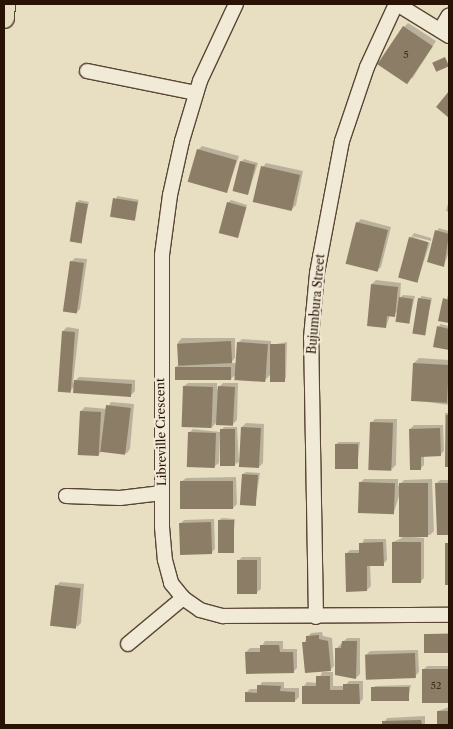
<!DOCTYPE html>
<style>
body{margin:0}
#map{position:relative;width:453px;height:729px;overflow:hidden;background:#e8dec2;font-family:"Libre Caslon Text",serif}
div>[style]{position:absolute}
.shadow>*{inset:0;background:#0003;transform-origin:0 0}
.building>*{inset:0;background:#8c7d67;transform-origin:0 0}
.roads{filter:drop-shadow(1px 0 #594634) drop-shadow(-1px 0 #594634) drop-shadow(0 1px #594634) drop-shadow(0 -1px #594634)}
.minor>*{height:14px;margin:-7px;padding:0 7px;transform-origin:7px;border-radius:7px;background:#f0ead7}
.highway>*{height:20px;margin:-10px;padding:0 10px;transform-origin:10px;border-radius:10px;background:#e8dec2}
span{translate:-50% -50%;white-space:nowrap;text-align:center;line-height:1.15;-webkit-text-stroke:4.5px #f0ead7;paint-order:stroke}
.number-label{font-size:10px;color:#422e1e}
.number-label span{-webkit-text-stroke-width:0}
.street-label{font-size:12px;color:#291305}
.frame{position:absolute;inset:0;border:5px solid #291305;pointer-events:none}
</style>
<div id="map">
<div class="shadow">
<div style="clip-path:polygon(408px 23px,436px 41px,412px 79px,404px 27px)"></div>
<div style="clip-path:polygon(202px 146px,239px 156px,227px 191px,198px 150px)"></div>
<div style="clip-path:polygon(244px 159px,258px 163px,248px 194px,241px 162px)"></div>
<div style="clip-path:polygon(266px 163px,303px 171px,296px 205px,292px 209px,263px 167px)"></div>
<div style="left:117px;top:196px;width:22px;height:21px;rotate:10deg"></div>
<div style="clip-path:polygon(79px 200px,89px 202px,79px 242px,77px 203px)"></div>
<div style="clip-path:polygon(231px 200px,247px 205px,238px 236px,228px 203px)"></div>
<div style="clip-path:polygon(449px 200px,449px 212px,446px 211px)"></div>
<div style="clip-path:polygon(361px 219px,391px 227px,381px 267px,378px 270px,357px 223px)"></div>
<div style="clip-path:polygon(439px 228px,449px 231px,449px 252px,444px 265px,437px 231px)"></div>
<div style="clip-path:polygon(414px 233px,431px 238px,431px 241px,412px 236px)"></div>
<div style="clip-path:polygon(411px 236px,430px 243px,417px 282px,400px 277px)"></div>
<div style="clip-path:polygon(75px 258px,87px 259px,80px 309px,76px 313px,71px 262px)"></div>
<div style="clip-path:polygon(376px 280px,401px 283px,400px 298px,403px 295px,415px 296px,409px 322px,398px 312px,390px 315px,386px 327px,372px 284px)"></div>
<div style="clip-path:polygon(448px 295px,449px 295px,449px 322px,440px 320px)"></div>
<div style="clip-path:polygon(422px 296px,432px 298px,424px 335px,419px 299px)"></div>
<div style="clip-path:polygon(440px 324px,449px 326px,449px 349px,434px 346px)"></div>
<div style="clip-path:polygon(67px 327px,79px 329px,73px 383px,79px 377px,135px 380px,135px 391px,131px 395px,75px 386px,69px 392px,63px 331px)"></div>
<div style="clip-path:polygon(182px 338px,235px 338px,235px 358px,230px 363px,237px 363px,238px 343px,242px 339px,271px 341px,271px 345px,287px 342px,286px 378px,284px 381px,271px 374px,265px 380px,237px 373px,231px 379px,176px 367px,181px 363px,178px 342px)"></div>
<div style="clip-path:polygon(419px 358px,449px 360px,449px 405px,412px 400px,414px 363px)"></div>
<div style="clip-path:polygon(188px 383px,217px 383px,217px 389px,223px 383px,238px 383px,237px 420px,233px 424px,218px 421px,212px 427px,184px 386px)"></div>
<div style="clip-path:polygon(111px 402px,134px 404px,130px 449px,127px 453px,102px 451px,98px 455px,81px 411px,85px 407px,107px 409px)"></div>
<div style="left:449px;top:413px;width:53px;height:4px;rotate:90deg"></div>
<div style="clip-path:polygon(375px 419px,397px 419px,396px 465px,392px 469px,371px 423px)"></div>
<div style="clip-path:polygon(246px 423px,264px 424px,263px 463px,259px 467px,242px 427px)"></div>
<div style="clip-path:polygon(414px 425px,443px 425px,444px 451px,440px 455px,424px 455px,424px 465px,420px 469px,410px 429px)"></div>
<div style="clip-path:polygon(224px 427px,237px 427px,239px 462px,236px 464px,220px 434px,219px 463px,215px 466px,189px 433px,193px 429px,220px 432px)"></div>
<div style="clip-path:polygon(339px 442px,360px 442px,357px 468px,336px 444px)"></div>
<div style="clip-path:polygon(246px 472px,260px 473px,255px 505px,243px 474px)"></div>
<div style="clip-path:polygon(236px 477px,237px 504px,233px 508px,182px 481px,186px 478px)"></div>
<div style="clip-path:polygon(364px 479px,398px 479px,398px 486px,404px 480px,432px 479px,434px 531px,430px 535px,402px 536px,424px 538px,424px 578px,420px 582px,393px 542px,402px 538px,400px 493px,394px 512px,360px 483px)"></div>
<div style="clip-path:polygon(440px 480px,449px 480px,449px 533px,438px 534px,436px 484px)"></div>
<div style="clip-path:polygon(222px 518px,235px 519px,232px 552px,219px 520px)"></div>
<div style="clip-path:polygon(214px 519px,215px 549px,211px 553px,180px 524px,184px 520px)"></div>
<div style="clip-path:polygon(364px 539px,386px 539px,387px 560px,383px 564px,370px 565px,371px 586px,367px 590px,346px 554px,350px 550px,360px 550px)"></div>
<div style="clip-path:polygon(242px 557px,261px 557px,261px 589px,257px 592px,238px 561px)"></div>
<div style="clip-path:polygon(60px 582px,84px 584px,81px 623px,77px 627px,56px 586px)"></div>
<div style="clip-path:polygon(322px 632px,323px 636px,332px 638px,334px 666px,330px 670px,304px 643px,311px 633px)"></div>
<div style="clip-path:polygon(449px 633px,449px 652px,426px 653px,428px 634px)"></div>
<div style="clip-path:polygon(347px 638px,360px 638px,360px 674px,356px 678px,345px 677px,336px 649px)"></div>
<div style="clip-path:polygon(265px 641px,283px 641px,283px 649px,297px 649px,297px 668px,293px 672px,246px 652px,250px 648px,261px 648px)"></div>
<div style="clip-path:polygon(418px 650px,419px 672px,415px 676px,366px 655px,370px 651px)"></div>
<div style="clip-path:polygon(427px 666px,449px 666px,449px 701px,424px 702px,423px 670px)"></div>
<div style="clip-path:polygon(322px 672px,333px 672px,333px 686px,345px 686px,349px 681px,363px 681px,363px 699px,359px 703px,304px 686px,307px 682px,318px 683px)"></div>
<div style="clip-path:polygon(262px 682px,284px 682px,284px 688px,299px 688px,299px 697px,295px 701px,246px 693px,250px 689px,258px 689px)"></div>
<div style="clip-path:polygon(411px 685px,408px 700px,373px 688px,375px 686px)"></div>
<div style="clip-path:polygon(449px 707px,449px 725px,438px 725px,438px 711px)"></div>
<div style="clip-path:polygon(425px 716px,425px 725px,383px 725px,387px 718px)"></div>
</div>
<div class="building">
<div style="left:403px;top:26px;width:36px;height:46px;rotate:34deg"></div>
<div style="left:445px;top:57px;width:10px;height:14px;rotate:66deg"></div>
<div style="clip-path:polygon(449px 91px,449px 118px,436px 107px)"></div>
<div style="left:197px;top:149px;width:41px;height:34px;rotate:16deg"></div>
<div style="left:240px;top:161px;width:16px;height:31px;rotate:14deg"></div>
<div style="left:261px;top:166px;width:40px;height:37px;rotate:13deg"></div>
<div style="left:113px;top:198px;width:25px;height:19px;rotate:9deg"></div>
<div style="left:76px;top:202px;width:12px;height:40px;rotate:9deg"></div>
<div style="left:227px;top:202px;width:20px;height:32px;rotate:15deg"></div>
<div style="left:356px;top:222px;width:33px;height:43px;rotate:14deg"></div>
<div style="clip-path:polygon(435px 230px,449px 234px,444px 267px,427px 262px)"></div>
<div style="left:409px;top:237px;width:20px;height:42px;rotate:15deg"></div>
<div style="left:70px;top:261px;width:14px;height:51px;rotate:8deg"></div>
<div style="clip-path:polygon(371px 284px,398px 287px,395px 317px,387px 316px,386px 328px,367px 326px)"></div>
<div style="left:399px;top:297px;width:14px;height:25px;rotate:8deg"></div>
<div style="left:418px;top:298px;width:13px;height:36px;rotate:9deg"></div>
<div style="clip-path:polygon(443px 298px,449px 300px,449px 323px,438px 321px)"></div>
<div style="clip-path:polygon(437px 326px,449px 329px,449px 350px,433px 347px)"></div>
<div style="left:62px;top:331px;width:13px;height:61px;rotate:4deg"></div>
<div style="left:231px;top:341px;width:22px;height:54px;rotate:87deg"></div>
<div style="left:237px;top:342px;width:31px;height:38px;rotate:4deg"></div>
<div style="left:270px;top:344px;width:15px;height:38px"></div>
<div style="left:413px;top:363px;width:36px;height:38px;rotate:3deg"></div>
<div style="left:175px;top:367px;width:56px;height:13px"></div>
<div style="left:74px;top:380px;width:58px;height:13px;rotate:4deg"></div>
<div style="left:183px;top:386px;width:30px;height:41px;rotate:2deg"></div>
<div style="left:218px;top:386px;width:17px;height:39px;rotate:3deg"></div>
<div style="left:106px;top:405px;width:25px;height:47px;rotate:7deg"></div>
<div style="left:80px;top:411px;width:21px;height:44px;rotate:3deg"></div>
<div style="clip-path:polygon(446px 415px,449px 415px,449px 467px,445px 467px)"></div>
<div style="left:370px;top:422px;width:23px;height:48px;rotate:2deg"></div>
<div style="left:241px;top:427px;width:20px;height:40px;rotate:3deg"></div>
<div style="clip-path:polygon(440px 428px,441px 456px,421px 457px,421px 470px,410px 470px,409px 429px)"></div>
<div style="left:220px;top:429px;width:15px;height:37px"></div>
<div style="left:188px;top:432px;width:28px;height:35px;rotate:2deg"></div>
<div style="left:335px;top:444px;width:23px;height:25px"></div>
<div style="left:242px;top:474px;width:16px;height:31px;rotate:4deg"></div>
<div style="left:180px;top:481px;width:53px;height:28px"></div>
<div style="left:359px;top:482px;width:36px;height:31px;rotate:2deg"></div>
<div style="left:399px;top:483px;width:29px;height:54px"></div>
<div style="clip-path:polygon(435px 483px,449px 483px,449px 535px,437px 535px)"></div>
<div style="left:218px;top:520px;width:16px;height:33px"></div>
<div style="left:211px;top:522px;width:32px;height:32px;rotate:88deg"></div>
<div style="clip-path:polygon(383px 542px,384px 566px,367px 566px,367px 591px,346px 592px,345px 553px,359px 553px,359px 543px)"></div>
<div style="left:392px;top:542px;width:29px;height:41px"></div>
<div style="left:445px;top:543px;width:4px;height:42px"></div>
<div style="left:237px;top:560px;width:20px;height:34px"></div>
<div style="left:55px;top:585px;width:26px;height:41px;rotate:7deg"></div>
<div style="left:449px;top:634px;width:19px;height:25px;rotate:90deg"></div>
<div style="clip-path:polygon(319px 635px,319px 639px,328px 641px,331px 671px,305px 673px,302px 642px,306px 642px,306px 636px)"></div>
<div style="clip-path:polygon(342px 641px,357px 641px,356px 679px,335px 675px,335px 648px,341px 648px)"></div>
<div style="clip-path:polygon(260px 645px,279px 645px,280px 652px,293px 652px,294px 673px,246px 674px,245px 652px,260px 652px)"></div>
<div style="left:415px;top:653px;width:25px;height:50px;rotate:88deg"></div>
<div style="left:449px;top:669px;width:34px;height:27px;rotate:90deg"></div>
<div style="clip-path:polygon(316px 676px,330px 676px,330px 690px,343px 690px,343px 684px,359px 684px,360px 704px,302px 704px,302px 686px,316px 686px)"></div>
<div style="clip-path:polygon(257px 685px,281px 686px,280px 691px,295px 692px,295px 702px,245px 702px,245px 692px,257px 693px)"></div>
<div style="left:409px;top:687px;width:14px;height:38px;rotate:90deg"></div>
<div style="left:437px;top:711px;width:12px;height:14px"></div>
<div style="clip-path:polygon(421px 720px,422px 725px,382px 725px,382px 721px)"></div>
</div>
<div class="roads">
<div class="minor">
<div style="left:236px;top:4px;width:85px;rotate:115.1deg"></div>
<div style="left:200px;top:81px;width:63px;rotate:106.7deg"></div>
<div style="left:182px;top:141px;width:55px;rotate:102.5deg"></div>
<div style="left:170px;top:195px;width:61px;rotate:97.6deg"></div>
<div style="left:162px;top:255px;width:272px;rotate:90deg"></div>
<div style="left:162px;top:527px;width:33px;rotate:85deg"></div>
<div style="left:165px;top:560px;width:24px;rotate:75deg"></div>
<div style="left:171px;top:583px;width:19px;rotate:51deg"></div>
<div style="left:183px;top:598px;width:21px;rotate:35deg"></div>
<div style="left:200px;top:610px;width:24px;rotate:15deg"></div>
<div style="left:223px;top:616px;width:226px;rotate:-0.3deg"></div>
<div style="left:397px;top:4px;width:61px;rotate:31.6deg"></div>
<div style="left:440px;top:30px;width:17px;rotate:-59deg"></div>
<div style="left:87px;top:71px;width:111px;rotate:11.4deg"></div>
<div style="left:66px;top:496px;width:54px;rotate:2.1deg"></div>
<div style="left:120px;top:498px;width:42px;rotate:-6.8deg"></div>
<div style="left:316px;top:617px;width:279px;rotate:-91deg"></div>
<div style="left:311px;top:338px;width:65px;rotate:-84.7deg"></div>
<div style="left:317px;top:273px;width:134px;rotate:-79.3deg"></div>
<div style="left:342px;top:141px;width:78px;rotate:-71.3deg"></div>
<div style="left:367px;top:67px;width:69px;rotate:-65.3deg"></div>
<div style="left:128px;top:644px;width:72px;rotate:-39.9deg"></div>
</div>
<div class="highway">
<div style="left:4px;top:18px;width:14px;rotate:-86deg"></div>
</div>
</div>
<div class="number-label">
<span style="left:406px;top:55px">5</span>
<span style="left:436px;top:686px">52</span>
</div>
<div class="street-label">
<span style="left:316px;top:304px;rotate:-85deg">Bujumbura Street</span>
<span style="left:161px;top:432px;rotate:-91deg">Libreville Crescent</span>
</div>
<div class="frame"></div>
</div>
